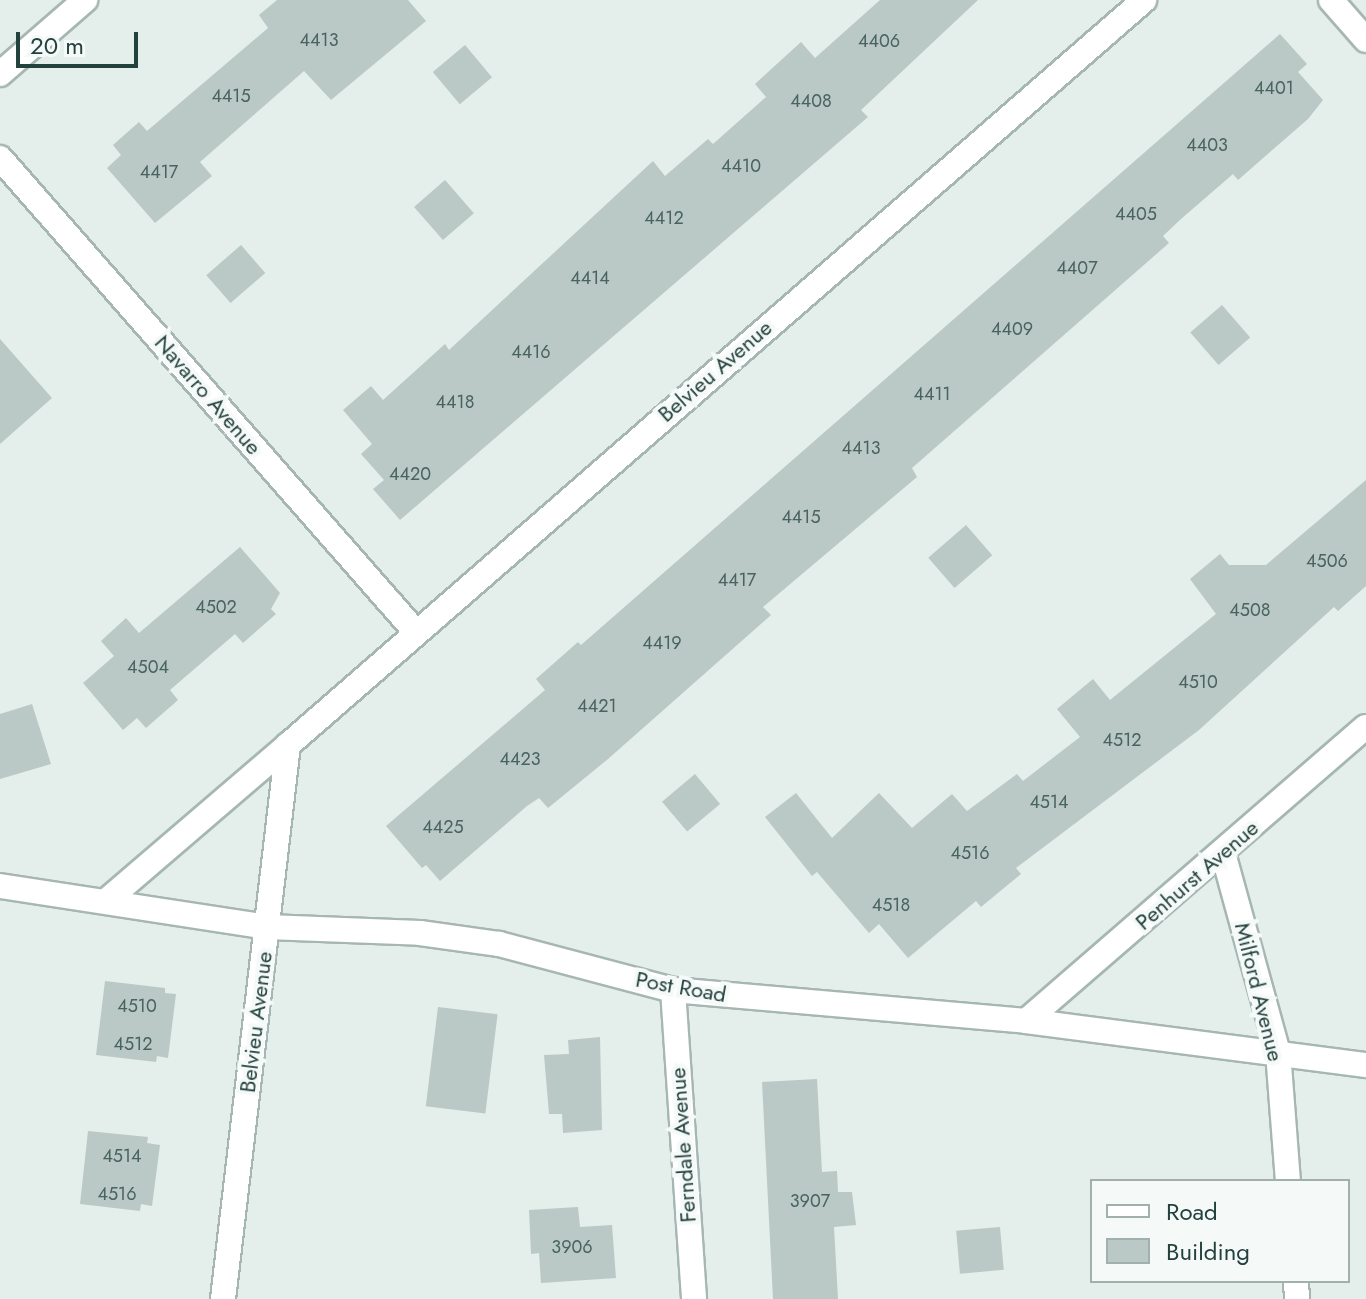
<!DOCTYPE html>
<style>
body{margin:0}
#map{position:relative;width:1366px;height:1299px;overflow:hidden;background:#e4eeeb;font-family:Jost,sans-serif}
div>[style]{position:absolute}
.building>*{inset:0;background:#bac9c5;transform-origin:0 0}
.roads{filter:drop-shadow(2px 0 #a6b7b3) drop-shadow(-2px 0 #a6b7b3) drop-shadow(0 2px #a6b7b3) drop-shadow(0 -2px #a6b7b3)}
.street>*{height:24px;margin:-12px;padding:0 12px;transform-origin:12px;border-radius:12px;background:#fff}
span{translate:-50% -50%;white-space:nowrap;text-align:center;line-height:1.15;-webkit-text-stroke:8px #f5faf8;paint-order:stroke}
.number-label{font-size:18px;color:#49635f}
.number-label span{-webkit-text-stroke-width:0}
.street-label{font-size:22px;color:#23413d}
.legend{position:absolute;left:1090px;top:1179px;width:260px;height:104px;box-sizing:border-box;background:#f5faf8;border:2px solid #a1b0ad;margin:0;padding:10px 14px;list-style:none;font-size:24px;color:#23413d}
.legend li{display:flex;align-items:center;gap:16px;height:40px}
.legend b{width:40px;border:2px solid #a1b0ad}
.scale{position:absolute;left:16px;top:32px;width:122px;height:36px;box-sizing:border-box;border:4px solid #23413d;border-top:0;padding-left:10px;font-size:24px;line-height:28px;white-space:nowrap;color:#23413d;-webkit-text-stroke:6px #f5faf8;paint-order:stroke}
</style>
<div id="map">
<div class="building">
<div style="clip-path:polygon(277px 0,408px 0,426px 21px,331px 100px,304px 71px,200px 162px,212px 176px,155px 223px,107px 168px,121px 155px,113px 145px,139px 122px,147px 131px,268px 28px,259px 15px)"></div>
<div style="clip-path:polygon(880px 0,978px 0,861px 110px,868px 117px,400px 520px,373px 489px,384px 480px,361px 454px,372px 444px,343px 410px,371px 386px,383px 400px,445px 344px,449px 350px,653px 161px,665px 176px,708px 139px,713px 144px,766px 97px,755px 84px,801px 42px,815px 58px)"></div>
<div style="clip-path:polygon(1280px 34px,1307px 64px,1298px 72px,1323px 100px,1308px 119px,1238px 180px,1233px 174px,1181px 219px,1163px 236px,1169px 243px,912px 468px,917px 477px,763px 607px,771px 615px,608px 759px,548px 808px,539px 798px,527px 806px,440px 881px,426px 865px,422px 868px,386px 826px,545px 690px,536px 679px,578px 642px,581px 645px)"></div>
<div style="left:465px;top:45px;width:42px;height:42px;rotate:50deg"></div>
<div style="left:445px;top:180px;width:44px;height:41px;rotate:49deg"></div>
<div style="left:241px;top:245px;width:37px;height:46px;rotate:49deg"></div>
<div style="left:1222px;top:305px;width:43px;height:42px;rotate:49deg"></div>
<div style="clip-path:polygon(0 339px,52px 398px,0 444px)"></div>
<div style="clip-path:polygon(1366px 480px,1366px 586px,1338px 611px,1334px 607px,1199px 730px,1016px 868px,1021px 874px,981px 907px,976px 901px,908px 958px,879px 924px,869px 933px,817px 872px,812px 876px,765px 817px,796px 793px,832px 838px,879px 793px,912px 828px,952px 794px,967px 811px,1017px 774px,1023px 781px,1080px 737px,1057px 709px,1093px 679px,1110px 700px,1216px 614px,1190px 579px,1220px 554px,1229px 565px,1266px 565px)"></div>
<div style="left:966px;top:525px;width:40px;height:50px;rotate:49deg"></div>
<div style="clip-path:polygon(240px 547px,280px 593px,271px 609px,276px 614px,243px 643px,235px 634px,170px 690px,178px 700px,146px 728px,137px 718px,123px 730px,83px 683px,114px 656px,101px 641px,126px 618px,139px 633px)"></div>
<div style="clip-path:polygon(32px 704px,51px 764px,0 779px,0 714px)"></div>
<div style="left:695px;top:774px;width:39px;height:43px;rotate:50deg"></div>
<div style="clip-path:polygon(105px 981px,165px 988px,165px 993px,176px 994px,168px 1058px,157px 1056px,156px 1062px,96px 1055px)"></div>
<div style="left:438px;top:1007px;width:60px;height:100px;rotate:7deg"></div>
<div style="clip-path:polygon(600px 1037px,602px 1130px,563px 1133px,562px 1114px,549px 1114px,544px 1055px,569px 1054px,568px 1040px)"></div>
<div style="clip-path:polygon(817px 1079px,822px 1172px,837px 1171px,838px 1192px,852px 1192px,856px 1225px,834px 1227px,838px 1299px,773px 1299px,762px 1082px)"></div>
<div style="clip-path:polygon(88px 1131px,148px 1137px,147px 1143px,160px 1145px,152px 1206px,141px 1204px,140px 1211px,80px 1204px)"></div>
<div style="clip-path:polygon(578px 1207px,580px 1227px,612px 1225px,616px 1278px,541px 1283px,539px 1253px,531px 1254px,529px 1210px)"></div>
<div style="left:1000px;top:1227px;width:43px;height:44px;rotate:85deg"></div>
</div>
<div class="roads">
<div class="street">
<div style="left:1331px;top:0;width:53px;rotate:48.8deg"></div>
<div style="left:0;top:74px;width:113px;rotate:-41deg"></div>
<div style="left:0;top:158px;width:629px;rotate:48.74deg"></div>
<div style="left:1223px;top:853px;width:206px;rotate:74.6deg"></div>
<div style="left:1278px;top:1052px;width:129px;rotate:85.6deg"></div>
<div style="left:0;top:886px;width:270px;rotate:8.7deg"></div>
<div style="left:267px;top:927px;width:153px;rotate:2.2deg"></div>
<div style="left:420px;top:933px;width:80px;rotate:7.9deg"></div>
<div style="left:499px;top:944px;width:180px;rotate:14.8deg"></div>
<div style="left:673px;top:990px;width:354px;rotate:5deg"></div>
<div style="left:1026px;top:1021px;width:343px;rotate:7.4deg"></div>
<div style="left:106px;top:901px;width:240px;rotate:-40.6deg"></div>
<div style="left:673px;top:990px;width:310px;rotate:86.1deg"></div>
<div style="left:1026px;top:1021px;width:449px;rotate:-40.9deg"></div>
<div style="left:1296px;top:1281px;width:18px;rotate:87deg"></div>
<div style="left:223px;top:1299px;width:558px;rotate:-83.31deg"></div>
<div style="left:288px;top:745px;width:1135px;rotate:-41.03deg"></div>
</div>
</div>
<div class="number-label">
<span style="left:319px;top:40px">4413</span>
<span style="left:879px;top:41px">4406</span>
<span style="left:1274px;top:88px">4401</span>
<span style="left:231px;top:96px">4415</span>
<span style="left:811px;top:101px">4408</span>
<span style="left:1207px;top:145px">4403</span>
<span style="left:741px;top:166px">4410</span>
<span style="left:159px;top:172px">4417</span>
<span style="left:1136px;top:214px">4405</span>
<span style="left:664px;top:218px">4412</span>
<span style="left:1077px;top:268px">4407</span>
<span style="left:590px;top:278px">4414</span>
<span style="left:1012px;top:329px">4409</span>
<span style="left:531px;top:352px">4416</span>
<span style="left:932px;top:394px">4411</span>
<span style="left:455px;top:402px">4418</span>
<span style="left:861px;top:448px">4413</span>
<span style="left:410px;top:474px">4420</span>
<span style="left:801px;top:517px">4415</span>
<span style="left:1327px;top:561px">4506</span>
<span style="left:737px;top:580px">4417</span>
<span style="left:216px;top:607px">4502</span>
<span style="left:1250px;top:610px">4508</span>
<span style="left:662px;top:643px">4419</span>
<span style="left:148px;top:667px">4504</span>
<span style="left:1198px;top:682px">4510</span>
<span style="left:597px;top:706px">4421</span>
<span style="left:1122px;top:740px">4512</span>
<span style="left:520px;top:759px">4423</span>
<span style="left:1049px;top:802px">4514</span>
<span style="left:443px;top:827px">4425</span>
<span style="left:970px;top:853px">4516</span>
<span style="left:891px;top:905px">4518</span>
<span style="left:137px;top:1006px">4510</span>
<span style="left:133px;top:1044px">4512</span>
<span style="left:122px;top:1156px">4514</span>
<span style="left:117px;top:1194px">4516</span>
<span style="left:810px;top:1201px">3907</span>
<span style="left:572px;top:1247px">3906</span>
</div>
<div class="street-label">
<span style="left:715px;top:371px;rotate:-41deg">Belvieu Avenue</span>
<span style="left:208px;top:395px;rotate:49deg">Navarro Avenue</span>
<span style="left:1197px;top:875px;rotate:-41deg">Penhurst Avenue</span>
<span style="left:681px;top:987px;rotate:10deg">Post Road</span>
<span style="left:1259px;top:992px;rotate:76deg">Milford Avenue</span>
<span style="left:256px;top:1022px;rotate:-83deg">Belvieu Avenue</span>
<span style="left:683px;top:1145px;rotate:-94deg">Ferndale Avenue</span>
</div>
<ul class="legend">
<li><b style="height:10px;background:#fff"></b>Road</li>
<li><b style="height:22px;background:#bac9c5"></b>Building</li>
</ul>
<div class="scale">20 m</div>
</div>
